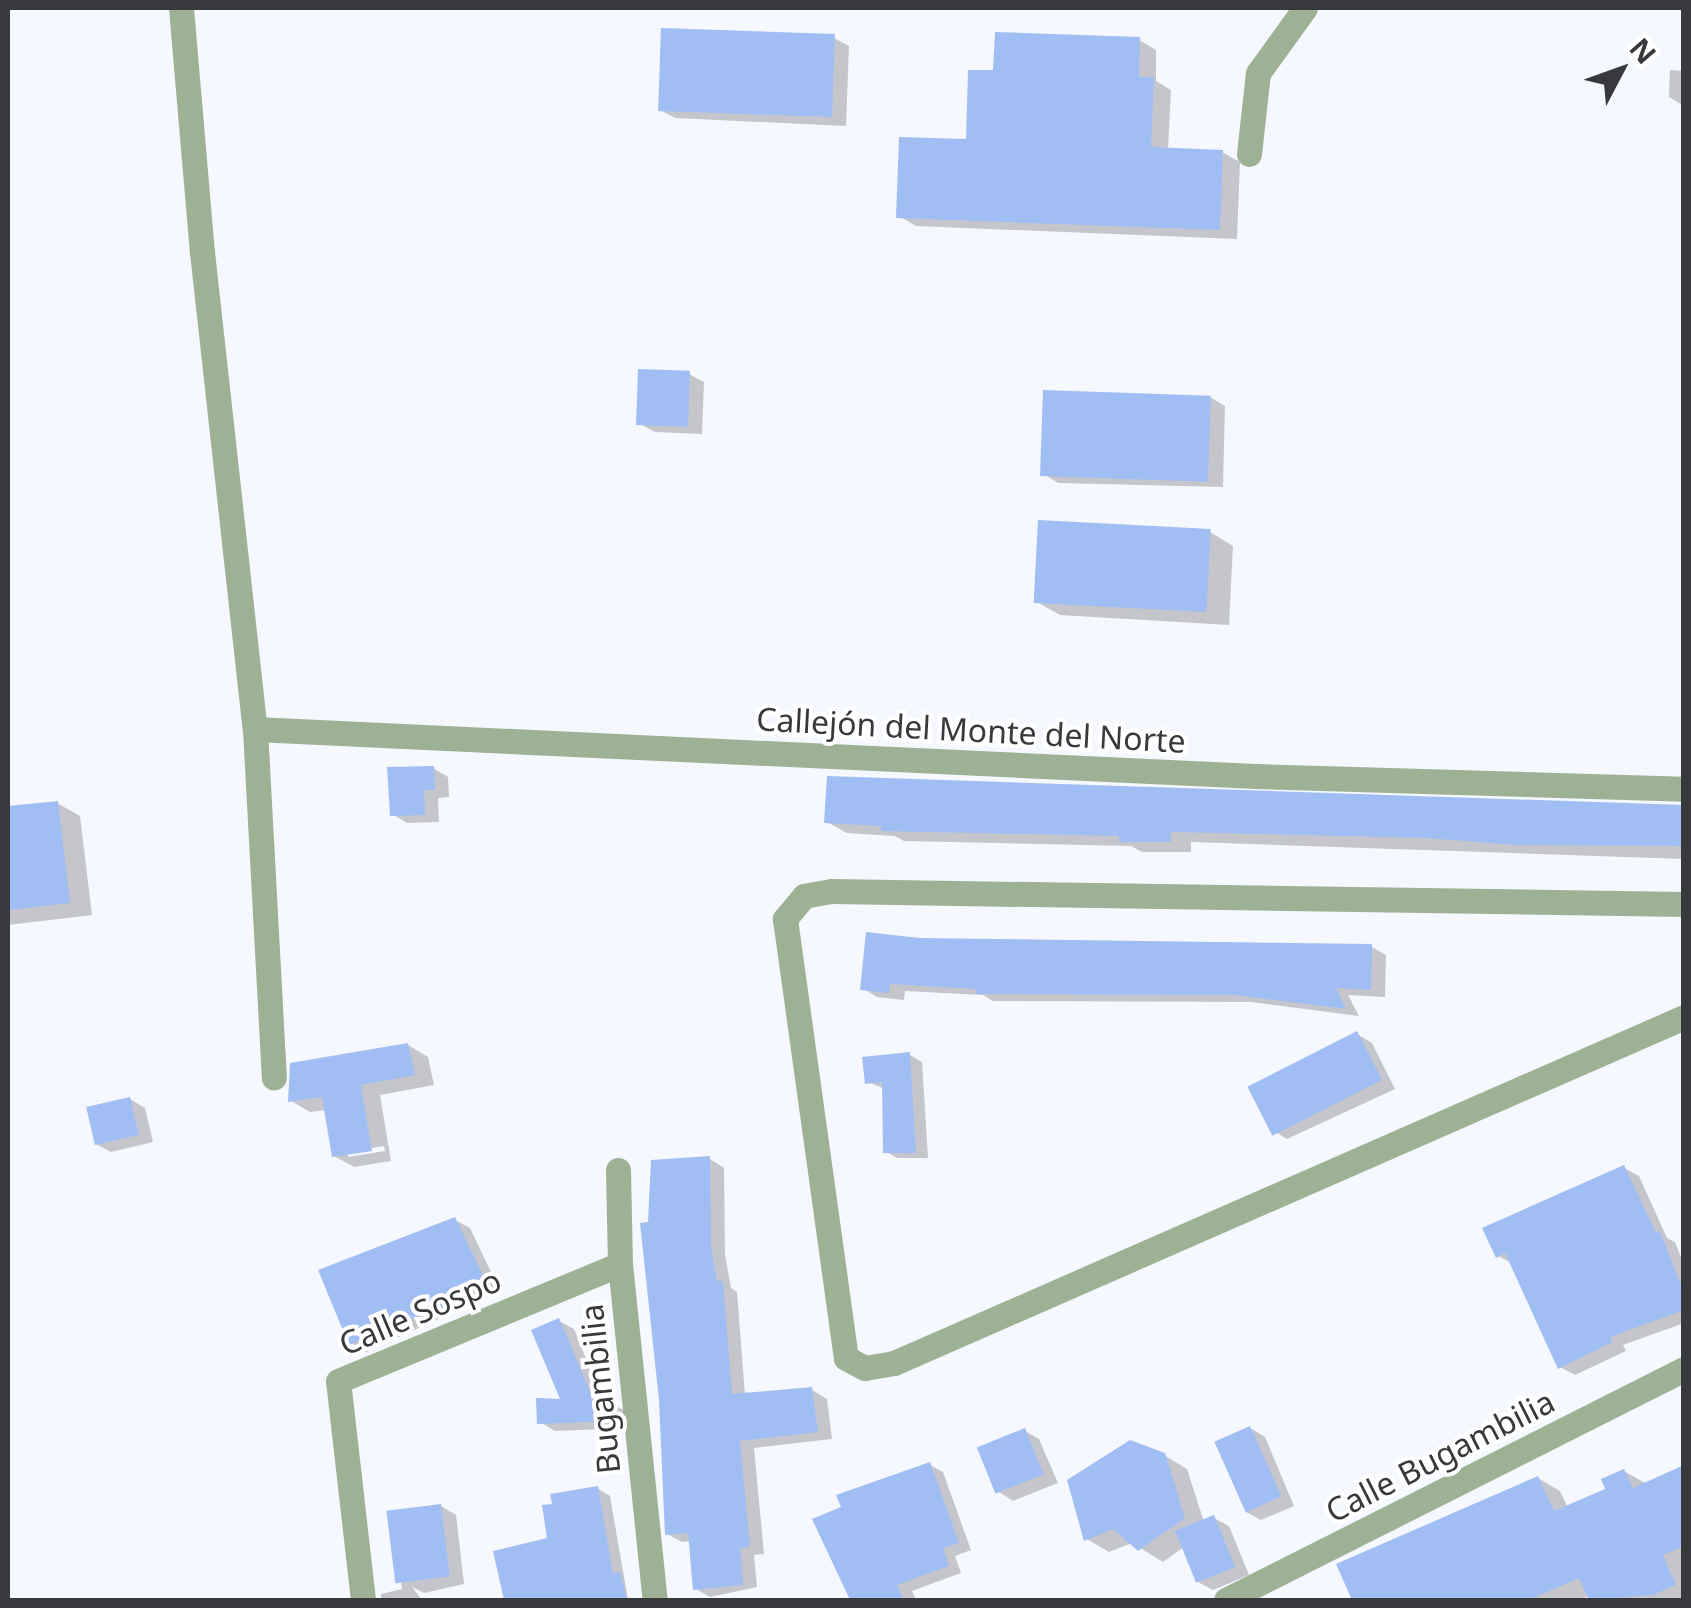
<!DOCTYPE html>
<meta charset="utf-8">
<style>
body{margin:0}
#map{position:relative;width:1691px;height:1608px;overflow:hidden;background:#f5f8fe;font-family:"Noto Sans",sans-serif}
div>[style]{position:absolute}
.shadow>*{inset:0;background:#0003}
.building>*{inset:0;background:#a0bef3;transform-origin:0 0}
.minor>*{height:25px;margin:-12.5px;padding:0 12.5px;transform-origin:12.5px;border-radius:12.5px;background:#9db295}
span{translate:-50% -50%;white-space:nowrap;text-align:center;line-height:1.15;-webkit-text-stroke:8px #fff;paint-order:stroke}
.street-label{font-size:32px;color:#37393d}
.frame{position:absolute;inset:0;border:10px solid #37393d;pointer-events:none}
.north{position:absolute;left:1571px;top:20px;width:100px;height:100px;-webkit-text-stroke:8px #fff;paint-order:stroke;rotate:49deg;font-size:28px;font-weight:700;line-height:40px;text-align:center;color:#37393d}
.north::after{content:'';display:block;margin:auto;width:35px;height:45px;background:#37393d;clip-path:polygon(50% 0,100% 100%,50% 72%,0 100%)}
</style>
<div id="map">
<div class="shadow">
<div style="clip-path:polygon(834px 38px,849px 46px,846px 126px,675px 118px,660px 110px)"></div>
<div style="clip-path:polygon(1139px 40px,1156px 50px,1156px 81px,1171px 90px,1168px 150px,1222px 152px,1240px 162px,1237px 239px,916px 226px,899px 216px,969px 142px,996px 73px)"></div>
<div style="clip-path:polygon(1670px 70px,1684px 71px,1684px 106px,1669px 97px)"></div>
<div style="clip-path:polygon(689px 374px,704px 382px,702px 434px,655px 432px,640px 424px)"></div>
<div style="clip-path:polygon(1210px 397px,1225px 406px,1223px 487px,1058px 483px,1044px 474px)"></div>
<div style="clip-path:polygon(1210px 532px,1233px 546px,1229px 625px,1060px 615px,1037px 602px)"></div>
<div style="clip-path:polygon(433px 768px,448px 777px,449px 797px,438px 798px,439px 822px,407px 823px,392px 814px)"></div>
<div style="clip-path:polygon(57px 803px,80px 816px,92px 915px,8px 925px,8px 809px)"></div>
<div style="clip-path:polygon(1684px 808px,1684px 859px,1191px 842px,1191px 852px,1142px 852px,1131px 846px,904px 841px,895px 836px,847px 833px,827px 822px)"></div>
<div style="clip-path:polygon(920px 940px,1372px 947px,1386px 955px,1385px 997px,1348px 995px,1359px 1016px,1251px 1002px,993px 1001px,983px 995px,905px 991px,904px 1000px,877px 997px,862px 988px)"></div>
<div style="clip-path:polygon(1357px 1034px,1372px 1043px,1395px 1089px,1287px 1139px,1272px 1130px)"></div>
<div style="clip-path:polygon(evenodd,408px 1045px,428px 1057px,434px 1085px,380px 1095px,391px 1161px,354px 1167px,334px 1156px,326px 1110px,310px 1112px,291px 1101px,408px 1045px,384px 1146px,385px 1151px,348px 1157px,348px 1152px,384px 1146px)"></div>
<div style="clip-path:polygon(910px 1055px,922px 1062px,928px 1158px,897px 1158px,885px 1151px,885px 1089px,868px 1082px)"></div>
<div style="clip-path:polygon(130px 1099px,145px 1108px,153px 1142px,111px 1152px,96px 1144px)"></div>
<div style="clip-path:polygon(710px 1159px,724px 1168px,725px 1255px,731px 1288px,737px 1292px,745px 1395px,812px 1390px,827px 1399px,832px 1439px,754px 1448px,764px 1554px,754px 1555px,757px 1587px,710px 1597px,696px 1589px,691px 1541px,682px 1542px,667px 1534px,651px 1225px)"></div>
<div style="clip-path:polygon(1624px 1168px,1639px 1176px,1667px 1238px,1675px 1242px,1684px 1265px,1684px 1323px,1623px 1345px,1626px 1351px,1575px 1375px,1560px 1367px,1513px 1264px,1498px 1256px)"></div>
<div style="clip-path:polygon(455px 1220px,470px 1228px,500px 1291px,366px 1352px,351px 1343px)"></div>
<div style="clip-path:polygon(559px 1321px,574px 1329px,602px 1398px,629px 1413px,629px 1428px,555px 1431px,540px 1422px,564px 1402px)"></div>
<div style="clip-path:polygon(1250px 1428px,1265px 1437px,1294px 1506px,1261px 1520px,1246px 1512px)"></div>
<div style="clip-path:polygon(1025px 1431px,1039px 1439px,1058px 1483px,1013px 1501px,999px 1492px)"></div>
<div style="clip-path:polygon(1164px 1455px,1187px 1469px,1204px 1522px,1214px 1518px,1229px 1526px,1249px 1575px,1213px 1590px,1198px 1582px,1184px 1547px,1163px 1562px,1132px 1543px,1109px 1552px,1087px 1539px)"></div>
<div style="clip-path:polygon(930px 1465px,943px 1472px,971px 1550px,955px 1556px,961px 1573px,912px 1591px,916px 1600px,851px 1600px,815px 1520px)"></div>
<div style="clip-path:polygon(1684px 1468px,1684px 1600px,1592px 1600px,1590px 1596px,1578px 1600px,1355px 1600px,1340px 1566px,1538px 1478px,1560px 1491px,1568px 1508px,1609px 1490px,1624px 1471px,1647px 1484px)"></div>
<div style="clip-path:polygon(597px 1488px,610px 1496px,628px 1600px,507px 1600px,496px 1553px,549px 1540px)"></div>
<div style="clip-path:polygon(441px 1506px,456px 1515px,464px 1584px,424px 1593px,412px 1587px,422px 1600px,381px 1600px,381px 1594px,402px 1589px,390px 1514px)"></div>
</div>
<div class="building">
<div style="left:661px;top:28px;width:174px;height:83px;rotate:2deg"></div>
<div style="clip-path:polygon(995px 32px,1140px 37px,1139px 77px,1154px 77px,1151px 147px,1223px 150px,1220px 230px,896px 218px,899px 137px,966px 139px,968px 70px,993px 70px)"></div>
<div style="left:638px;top:369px;width:52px;height:56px;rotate:2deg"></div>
<div style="left:1043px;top:390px;width:168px;height:86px;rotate:2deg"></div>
<div style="left:1038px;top:520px;width:173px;height:83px;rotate:3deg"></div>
<div style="clip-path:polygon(434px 766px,435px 790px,424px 790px,425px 815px,390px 816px,387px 767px)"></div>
<div style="clip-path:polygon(827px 776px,1684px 805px,1684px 846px,1514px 845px,1427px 838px,1171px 832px,1171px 842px,1119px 842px,1119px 836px,881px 831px,881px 826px,824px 823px)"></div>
<div style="clip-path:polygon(58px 801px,70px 903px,8px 910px,8px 806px)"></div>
<div style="clip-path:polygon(866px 932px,920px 938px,1372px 944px,1371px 990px,1336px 988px,1346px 1009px,1234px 995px,976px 994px,976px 989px,890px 984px,889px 993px,860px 990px)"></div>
<div style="left:1357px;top:1031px;width:55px;height:123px;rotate:63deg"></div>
<div style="clip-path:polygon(408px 1043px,415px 1075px,361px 1085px,372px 1151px,332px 1157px,322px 1097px,288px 1102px,290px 1063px)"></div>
<div style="clip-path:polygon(910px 1052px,916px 1153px,883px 1153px,882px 1082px,865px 1084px,862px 1057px)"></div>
<div style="left:130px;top:1097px;width:39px;height:45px;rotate:77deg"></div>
<div style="clip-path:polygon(710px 1156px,711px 1246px,717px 1281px,723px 1281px,732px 1394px,812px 1387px,818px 1432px,740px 1441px,750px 1547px,740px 1548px,743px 1585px,693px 1590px,688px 1533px,665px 1535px,659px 1400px,640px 1223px,648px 1222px,651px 1160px)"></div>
<div style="clip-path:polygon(1624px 1165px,1656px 1233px,1660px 1231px,1684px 1293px,1684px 1310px,1610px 1337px,1613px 1342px,1558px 1369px,1505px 1253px,1496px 1258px,1482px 1228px)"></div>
<div style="clip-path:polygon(455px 1217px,486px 1282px,461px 1298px,349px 1345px,318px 1270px)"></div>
<div style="clip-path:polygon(559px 1318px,592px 1396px,606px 1396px,606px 1401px,615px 1402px,615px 1421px,537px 1424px,536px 1398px,560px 1399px,531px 1330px)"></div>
<div style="left:1250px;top:1426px;width:77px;height:39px;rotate:66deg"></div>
<div style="left:1025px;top:1428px;width:50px;height:52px;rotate:68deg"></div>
<div style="clip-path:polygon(1130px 1440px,1165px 1453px,1185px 1518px,1138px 1551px,1113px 1529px,1084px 1541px,1067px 1480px)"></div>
<div style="clip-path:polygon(930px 1462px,959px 1543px,943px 1548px,949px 1566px,897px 1585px,904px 1600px,850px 1600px,812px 1519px,841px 1507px,836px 1495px)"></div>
<div style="clip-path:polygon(1684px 1465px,1684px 1546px,1663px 1555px,1676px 1585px,1653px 1595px,1589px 1600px,1579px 1578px,1529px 1600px,1352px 1600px,1336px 1564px,1538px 1476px,1554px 1511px,1605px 1489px,1601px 1479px,1624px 1469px,1633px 1488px)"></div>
<div style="clip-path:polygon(598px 1486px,613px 1573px,620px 1572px,627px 1600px,504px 1600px,493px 1551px,547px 1538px,542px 1505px,552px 1504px,550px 1494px)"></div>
<div style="left:441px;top:1504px;width:73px;height:55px;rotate:83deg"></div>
<div style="left:1214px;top:1515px;width:56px;height:42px;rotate:68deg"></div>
</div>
<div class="minor">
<div style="left:181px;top:8px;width:245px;rotate:85.1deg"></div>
<div style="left:202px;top:252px;width:480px;rotate:83.7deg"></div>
<div style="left:255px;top:729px;width:349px;rotate:86.9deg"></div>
<div style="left:1249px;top:154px;width:81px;rotate:-83.7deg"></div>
<div style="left:1258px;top:73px;width:80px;rotate:-54.1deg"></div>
<div style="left:255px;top:729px;width:1002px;rotate:2.69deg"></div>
<div style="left:1256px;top:776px;width:428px;rotate:1.7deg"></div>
<div style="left:1684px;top:904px;width:853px;rotate:-179.13deg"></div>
<div style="left:831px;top:891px;width:27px;rotate:170deg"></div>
<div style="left:804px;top:896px;width:30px;rotate:130deg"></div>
<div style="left:785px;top:919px;width:443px;rotate:82.1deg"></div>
<div style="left:846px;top:1358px;width:21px;rotate:28deg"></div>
<div style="left:865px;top:1368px;width:29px;rotate:-10deg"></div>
<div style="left:894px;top:1363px;width:862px;rotate:-23.65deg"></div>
<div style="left:618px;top:1170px;width:94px;rotate:88.8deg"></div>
<div style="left:620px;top:1264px;width:338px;rotate:84.1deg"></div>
<div style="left:363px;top:1600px;width:220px;rotate:-96.5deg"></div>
<div style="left:338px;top:1381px;width:305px;rotate:-22.5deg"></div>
<div style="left:1226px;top:1600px;width:513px;rotate:-26.76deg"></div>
</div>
<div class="street-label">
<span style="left:971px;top:730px;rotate:3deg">Callejón del Monte del Norte</span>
<span style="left:420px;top:1312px;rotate:-23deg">Calle Sospo</span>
<span style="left:600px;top:1389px;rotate:-96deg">Bugambilia</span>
<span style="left:1440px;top:1456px;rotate:-27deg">Calle Bugambilia</span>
</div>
<div class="frame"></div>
<div class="north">N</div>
</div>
